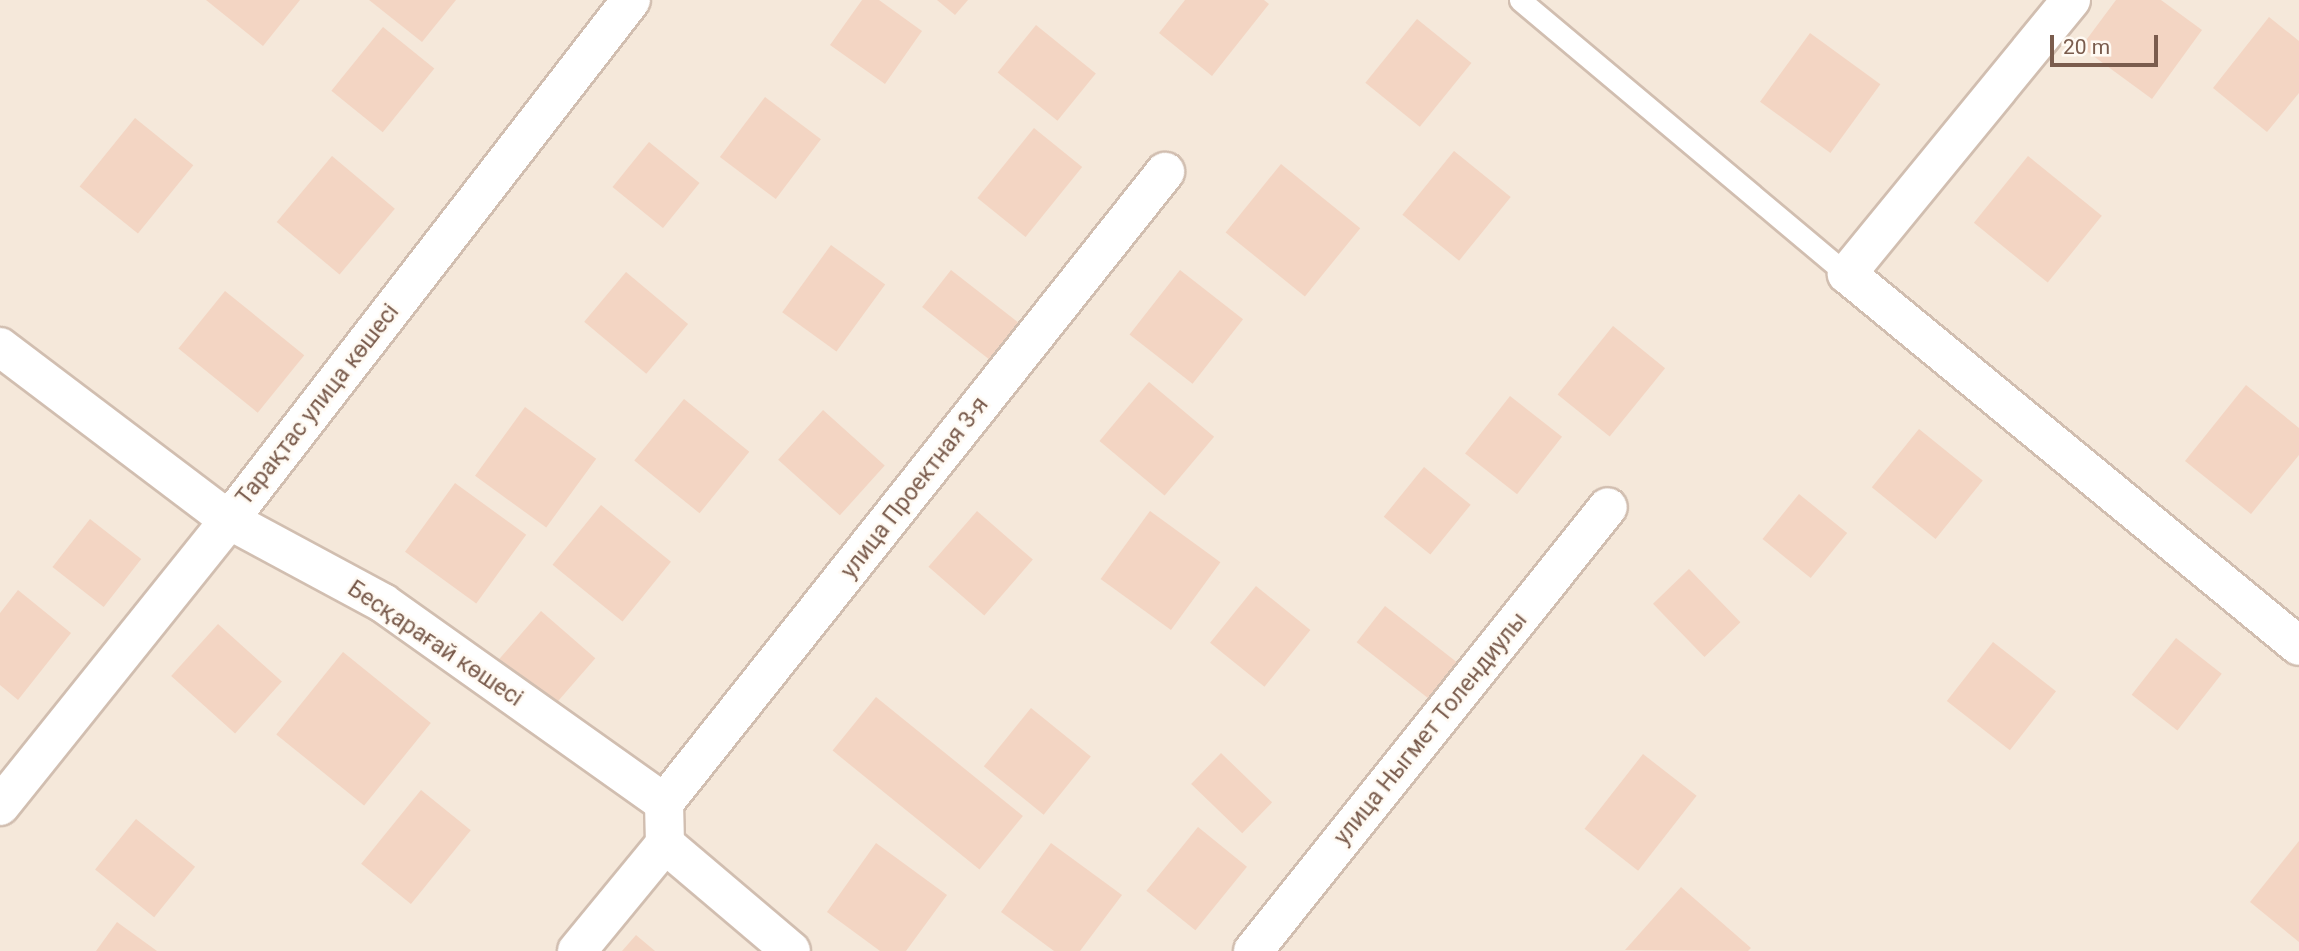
<!DOCTYPE html>
<meta charset="utf-8">
<style>
body{margin:0}
#map{position:relative;width:2299px;height:951px;overflow:hidden;background:#fdf6ec;font-family:Roboto,sans-serif}
div>[style]{position:absolute}
.residential>*{inset:0;background:#f5e8da;transform-origin:0 0}
.building>*{inset:0;background:#f3d5c3;transform-origin:0 0}
.roads{filter:drop-shadow(2px 0 #d1beb0) drop-shadow(-2px 0 #d1beb0) drop-shadow(0 2px #d1beb0) drop-shadow(0 -2px #d1beb0)}
.lane>*{height:21px;margin:-10.5px;padding:0 10.5px;transform-origin:10.5px;border-radius:10.5px;background:#fff}
.street>*{height:38px;margin:-19px;padding:0 19px;transform-origin:19px;border-radius:19px;background:#fff}
span{translate:-50% -50%;white-space:nowrap;text-align:center;line-height:1.15;-webkit-text-stroke:5px #fffaf3;paint-order:stroke}
.street-label{font-size:23px;color:#7a5c4d}
.scale{position:absolute;left:2050px;top:35px;width:108px;height:32px;box-sizing:border-box;border:4px solid #7a5c4d;border-top:0;padding-left:9px;font-size:21px;line-height:24px;white-space:nowrap;color:#7a5c4d;-webkit-text-stroke:5px #fffaf3;paint-order:stroke}
</style>
<div id="map">
<div class="residential">
<div style="left:0;top:0;width:2299px;height:951px"></div>
</div>
<div class="building">
<div style="clip-path:polygon(206px 0,300px 0,263px 46px)"></div>
<div style="clip-path:polygon(369px 0,456px 0,422px 42px)"></div>
<div style="clip-path:polygon(862px 0,879px 0,922px 31px,885px 84px,830px 45px)"></div>
<div style="clip-path:polygon(937px 0,968px 0,955px 15px)"></div>
<div style="clip-path:polygon(1185px 0,1264px 0,1269px 4px,1212px 76px,1159px 33px)"></div>
<div style="clip-path:polygon(2116px 0,2161px 0,2202px 30px,2152px 99px,2081px 47px)"></div>
<div style="clip-path:polygon(2269px 17px,2299px 41px,2299px 93px,2267px 132px,2213px 88px)"></div>
<div style="left:1417px;top:19px;width:70px;height:82px;rotate:39deg"></div>
<div style="left:1036px;top:25px;width:77px;height:61px;rotate:39deg"></div>
<div style="left:383px;top:27px;width:66px;height:82px;rotate:39deg"></div>
<div style="left:1810px;top:33px;width:87px;height:85px;rotate:36deg"></div>
<div style="left:765px;top:97px;width:70px;height:75px;rotate:37deg"></div>
<div style="left:135px;top:118px;width:75px;height:88px;rotate:39deg"></div>
<div style="left:1034px;top:128px;width:62px;height:90px;rotate:39deg"></div>
<div style="left:649px;top:142px;width:65px;height:58px;rotate:39deg"></div>
<div style="left:1454px;top:151px;width:73px;height:82px;rotate:39deg"></div>
<div style="left:332px;top:156px;width:82px;height:86px;rotate:40deg"></div>
<div style="left:2028px;top:156px;width:95px;height:86px;rotate:39deg"></div>
<div style="left:1281px;top:164px;width:102px;height:88px;rotate:39deg"></div>
<div style="left:831px;top:245px;width:67px;height:83px;rotate:36deg"></div>
<div style="left:951px;top:270px;width:87px;height:47px;rotate:38deg"></div>
<div style="left:1180px;top:270px;width:80px;height:82px;rotate:38deg"></div>
<div style="left:626px;top:272px;width:81px;height:65px;rotate:40deg"></div>
<div style="left:225px;top:291px;width:102px;height:74px;rotate:39deg"></div>
<div style="left:1613px;top:326px;width:67px;height:88px;rotate:39deg"></div>
<div style="left:1149px;top:382px;width:85px;height:77px;rotate:40deg"></div>
<div style="clip-path:polygon(2246px 385px,2299px 428px,2299px 455px,2251px 514px,2185px 461px)"></div>
<div style="left:1510px;top:396px;width:66px;height:73px;rotate:38deg"></div>
<div style="left:684px;top:399px;width:84px;height:79px;rotate:39deg"></div>
<div style="left:525px;top:407px;width:88px;height:85px;rotate:36deg"></div>
<div style="left:823px;top:410px;width:83px;height:67px;rotate:42deg"></div>
<div style="left:1919px;top:429px;width:82px;height:75px;rotate:39deg"></div>
<div style="left:1424px;top:467px;width:60px;height:64px;rotate:39deg"></div>
<div style="left:455px;top:483px;width:88px;height:85px;rotate:36deg"></div>
<div style="left:1799px;top:494px;width:62px;height:58px;rotate:39deg"></div>
<div style="left:601px;top:505px;width:90px;height:77px;rotate:39deg"></div>
<div style="left:977px;top:511px;width:74px;height:74px;rotate:41deg"></div>
<div style="left:1150px;top:511px;width:87px;height:84px;rotate:36deg"></div>
<div style="left:90px;top:519px;width:65px;height:61px;rotate:38deg"></div>
<div style="left:1689px;top:569px;width:74px;height:50px;rotate:46deg"></div>
<div style="left:1256px;top:586px;width:70px;height:73px;rotate:39deg"></div>
<div style="clip-path:polygon(18px 590px,71px 633px,18px 700px,0 685px,0 613px)"></div>
<div style="left:1385px;top:606px;width:92px;height:46px;rotate:38deg"></div>
<div style="left:541px;top:611px;width:72px;height:67px;rotate:41deg"></div>
<div style="left:218px;top:624px;width:86px;height:70px;rotate:42deg"></div>
<div style="left:2176px;top:638px;width:58px;height:72px;rotate:38deg"></div>
<div style="left:1993px;top:642px;width:80px;height:75px;rotate:38deg"></div>
<div style="left:343px;top:652px;width:113px;height:106px;rotate:39deg"></div>
<div style="left:876px;top:697px;width:189px;height:69px;rotate:39deg"></div>
<div style="left:1031px;top:708px;width:77px;height:75px;rotate:39deg"></div>
<div style="left:1221px;top:753px;width:71px;height:43px;rotate:44deg"></div>
<div style="left:1643px;top:754px;width:68px;height:95px;rotate:38deg"></div>
<div style="left:421px;top:790px;width:64px;height:95px;rotate:39deg"></div>
<div style="left:136px;top:819px;width:76px;height:65px;rotate:39deg"></div>
<div style="left:1198px;top:827px;width:63px;height:82px;rotate:39deg"></div>
<div style="clip-path:polygon(2299px 841px,2299px 942px,2250px 902px)"></div>
<div style="clip-path:polygon(876px 843px,947px 895px,906px 951px,880px 951px,827px 912px)"></div>
<div style="clip-path:polygon(1051px 843px,1122px 895px,1080px 951px,1054px 951px,1001px 912px)"></div>
<div style="clip-path:polygon(1681px 887px,1751px 948px,1748px 951px,1625px 950px)"></div>
<div style="clip-path:polygon(117px 922px,157px 951px,96px 951px)"></div>
<div style="clip-path:polygon(636px 935px,655px 951px,622px 951px)"></div>
</div>
<div class="roads">
<div class="lane">
<div style="left:1520px;top:0;width:427px;rotate:40deg"></div>
</div>
<div class="street">
<div style="left:2071px;top:0;width:354px;rotate:129.3deg"></div>
<div style="left:1847px;top:274px;width:585px;rotate:39.45deg"></div>
<div style="left:0;top:347px;width:287px;rotate:37.1deg"></div>
<div style="left:229px;top:520px;width:175px;rotate:28.3deg"></div>
<div style="left:383px;top:603px;width:345px;rotate:35.4deg"></div>
<div style="left:664px;top:803px;width:41px;rotate:88.6deg"></div>
<div style="left:665px;top:844px;width:165px;rotate:40.3deg"></div>
<div style="left:664px;top:803px;width:806px;rotate:-51.55deg"></div>
<div style="left:0;top:806px;width:366px;rotate:-51.3deg"></div>
<div style="left:229px;top:520px;width:657px;rotate:-52.29deg"></div>
<div style="left:577px;top:951px;width:139px;rotate:-50.6deg"></div>
<div style="left:1253px;top:951px;width:568px;rotate:-51.36deg"></div>
</div>
</div>
<div class="street-label">
<span style="left:318px;top:405px;rotate:-52deg">Тарақтас улица көшесі</span>
<span style="left:915px;top:488px;rotate:-52deg">улица Проектная 3-я</span>
<span style="left:435px;top:644px;rotate:34deg">Бесқарағай көшесі</span>
<span style="left:1431px;top:729px;rotate:-51deg">улица Ныгмет Толендиулы</span>
</div>
<div class="scale">20 m</div>
</div>
